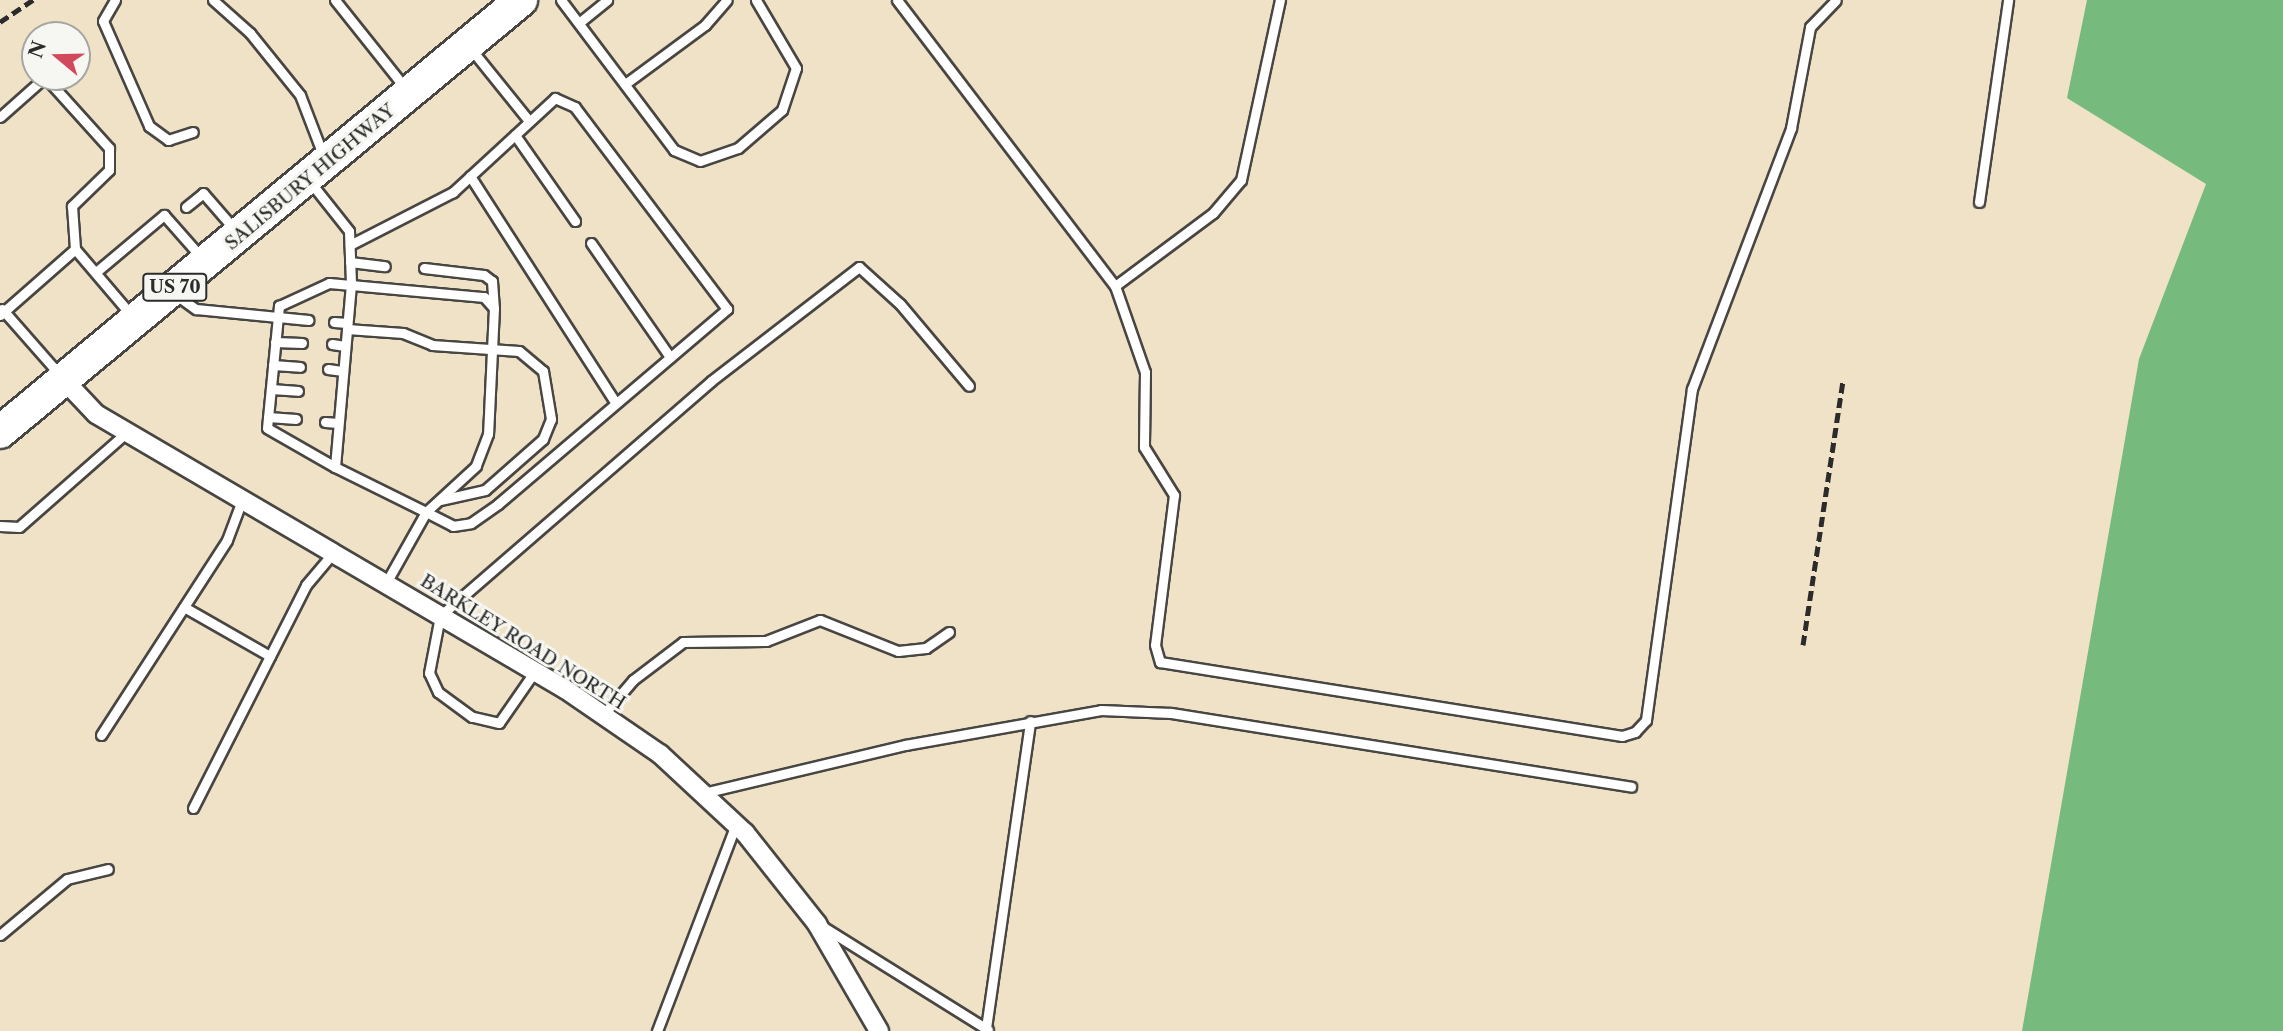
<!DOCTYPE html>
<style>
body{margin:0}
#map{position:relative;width:2283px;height:1031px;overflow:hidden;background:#efe2c7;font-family:"Libre Caslon Text",serif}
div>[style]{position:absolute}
.forest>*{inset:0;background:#77ba7e}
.roads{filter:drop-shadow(2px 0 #484642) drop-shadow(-2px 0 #484642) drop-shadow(0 2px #484642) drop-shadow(0 -2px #484642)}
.lane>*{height:9px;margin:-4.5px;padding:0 4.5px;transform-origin:4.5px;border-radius:4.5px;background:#fff}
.street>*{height:18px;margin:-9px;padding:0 9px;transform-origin:9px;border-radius:9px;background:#fff}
.highway>*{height:32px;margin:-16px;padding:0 16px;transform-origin:16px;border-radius:16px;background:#fff}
.rail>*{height:5px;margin-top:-2.5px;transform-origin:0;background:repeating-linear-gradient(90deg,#2b2b2b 0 10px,transparent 0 15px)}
span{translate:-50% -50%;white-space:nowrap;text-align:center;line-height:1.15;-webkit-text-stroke:6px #f6f6f2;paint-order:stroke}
.shield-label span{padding:2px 5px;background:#f6f6f2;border:2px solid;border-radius:5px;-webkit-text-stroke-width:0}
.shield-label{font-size:18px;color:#2b2b2b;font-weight:700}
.street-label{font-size:19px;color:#2b2b2b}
.north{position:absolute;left:21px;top:21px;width:70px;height:70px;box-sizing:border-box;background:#f6f6f2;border:2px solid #a5a5a2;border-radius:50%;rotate:289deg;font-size:19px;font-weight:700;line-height:28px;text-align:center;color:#2b2b2b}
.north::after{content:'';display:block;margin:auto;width:24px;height:32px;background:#d1495b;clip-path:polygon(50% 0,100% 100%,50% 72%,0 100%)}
</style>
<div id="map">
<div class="forest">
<div style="clip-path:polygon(2087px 0,2283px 0,2283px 1031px,2022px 1031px,2139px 359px,2206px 184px,2067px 98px)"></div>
</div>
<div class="roads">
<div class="lane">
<div style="left:115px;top:0;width:24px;rotate:120deg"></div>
<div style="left:103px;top:21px;width:115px;rotate:66.3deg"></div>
<div style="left:149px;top:126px;width:24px;rotate:36deg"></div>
<div style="left:168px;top:140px;width:26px;rotate:-18deg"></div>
<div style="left:213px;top:0;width:50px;rotate:41.7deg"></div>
<div style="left:250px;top:33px;width:80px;rotate:51.1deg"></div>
<div style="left:300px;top:95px;width:64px;rotate:69deg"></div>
<div style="left:335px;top:0;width:114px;rotate:51.4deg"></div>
<div style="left:561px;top:0;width:188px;rotate:53deg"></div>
<div style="left:674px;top:150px;width:28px;rotate:23deg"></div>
<div style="left:700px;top:161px;width:40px;rotate:-18.9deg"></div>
<div style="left:738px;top:148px;width:58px;rotate:-40.8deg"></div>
<div style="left:782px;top:110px;width:44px;rotate:-71.6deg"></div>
<div style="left:796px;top:68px;width:79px;rotate:-120.5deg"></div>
<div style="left:897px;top:0;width:360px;rotate:52.7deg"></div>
<div style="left:1115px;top:286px;width:122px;rotate:-36.7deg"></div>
<div style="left:1213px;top:213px;width:43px;rotate:-49.7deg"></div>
<div style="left:1241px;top:180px;width:184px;rotate:-77.8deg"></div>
<div style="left:580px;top:22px;width:35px;rotate:-39deg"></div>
<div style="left:471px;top:49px;width:92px;rotate:51.1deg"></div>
<div style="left:45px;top:77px;width:96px;rotate:48deg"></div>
<div style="left:109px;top:148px;width:22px;rotate:90deg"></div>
<div style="left:109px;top:170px;width:52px;rotate:135.8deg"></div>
<div style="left:72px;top:206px;width:43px;rotate:86deg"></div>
<div style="left:625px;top:84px;width:99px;rotate:-36.4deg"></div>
<div style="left:705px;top:25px;width:33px;rotate:-49deg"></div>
<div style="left:0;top:117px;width:60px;rotate:-41.6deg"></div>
<div style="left:515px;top:135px;width:105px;rotate:55.1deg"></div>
<div style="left:470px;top:176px;width:270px;rotate:57.3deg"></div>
<div style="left:311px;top:183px;width:61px;rotate:51.6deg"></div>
<div style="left:349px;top:231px;width:53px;rotate:87.8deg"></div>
<div style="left:351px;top:284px;width:184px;rotate:95deg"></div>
<div style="left:335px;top:467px;width:102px;rotate:26.3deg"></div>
<div style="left:426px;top:512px;width:81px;rotate:119.4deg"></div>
<div style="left:1979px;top:202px;width:204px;rotate:-81.8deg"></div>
<div style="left:186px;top:207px;width:22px;rotate:-39deg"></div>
<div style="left:203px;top:193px;width:50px;rotate:49deg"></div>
<div style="left:591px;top:243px;width:139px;rotate:55.3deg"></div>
<div style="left:350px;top:262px;width:35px;rotate:7deg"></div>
<div style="left:424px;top:268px;width:60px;rotate:6.7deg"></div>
<div style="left:484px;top:275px;width:10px;rotate:37deg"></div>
<div style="left:492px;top:281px;width:27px;rotate:86deg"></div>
<div style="left:96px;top:272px;width:89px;rotate:-40deg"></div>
<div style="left:164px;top:215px;width:56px;rotate:48.6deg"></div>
<div style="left:1115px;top:286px;width:91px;rotate:70.8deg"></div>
<div style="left:1145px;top:372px;width:75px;rotate:90.8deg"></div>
<div style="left:1144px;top:447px;width:57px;rotate:58deg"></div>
<div style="left:1174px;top:495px;width:151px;rotate:97.2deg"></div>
<div style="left:1155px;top:645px;width:18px;rotate:74deg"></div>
<div style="left:1160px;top:662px;width:468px;rotate:9.1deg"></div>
<div style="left:1622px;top:736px;width:14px;rotate:-17deg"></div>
<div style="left:1635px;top:732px;width:16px;rotate:-47deg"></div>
<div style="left:1646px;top:720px;width:334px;rotate:-82.1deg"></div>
<div style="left:1692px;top:389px;width:279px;rotate:-69.2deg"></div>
<div style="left:1791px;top:128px;width:103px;rotate:-79.3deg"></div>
<div style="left:1810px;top:27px;width:37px;rotate:-46deg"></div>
<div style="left:175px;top:294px;width:26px;rotate:36deg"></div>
<div style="left:196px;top:309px;width:113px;rotate:5.6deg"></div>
<div style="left:2px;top:309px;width:88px;rotate:48.7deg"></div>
<div style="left:0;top:315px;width:100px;rotate:-41.3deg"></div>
<div style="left:75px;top:249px;width:88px;rotate:49.6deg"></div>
<div style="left:334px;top:322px;width:13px;rotate:4deg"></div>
<div style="left:347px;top:329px;width:56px;rotate:4.1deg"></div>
<div style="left:403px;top:333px;width:31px;rotate:22deg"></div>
<div style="left:432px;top:345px;width:87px;rotate:3.9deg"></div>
<div style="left:519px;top:351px;width:31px;rotate:40deg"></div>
<div style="left:543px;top:371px;width:49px;rotate:80.5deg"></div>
<div style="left:551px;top:419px;width:22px;rotate:112deg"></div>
<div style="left:543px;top:439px;width:77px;rotate:138.7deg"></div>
<div style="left:485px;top:490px;width:45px;rotate:167.2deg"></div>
<div style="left:275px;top:342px;width:27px;rotate:2deg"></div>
<div style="left:332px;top:344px;width:13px;rotate:9deg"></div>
<div style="left:273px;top:365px;width:27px;rotate:4deg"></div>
<div style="left:328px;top:369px;width:15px;rotate:8deg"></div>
<div style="left:271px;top:389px;width:27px;rotate:4deg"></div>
<div style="left:268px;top:417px;width:28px;rotate:4deg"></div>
<div style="left:325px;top:422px;width:13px;rotate:4deg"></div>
<div style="left:335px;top:467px;width:78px;rotate:-150.2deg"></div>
<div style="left:267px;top:428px;width:123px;rotate:-84.4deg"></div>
<div style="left:279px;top:306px;width:55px;rotate:-24.7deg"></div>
<div style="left:329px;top:283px;width:156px;rotate:5.2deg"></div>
<div style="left:484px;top:297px;width:15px;rotate:48deg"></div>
<div style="left:494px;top:308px;width:126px;rotate:92.7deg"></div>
<div style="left:488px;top:434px;width:34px;rotate:111deg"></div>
<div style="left:476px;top:466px;width:68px;rotate:137.4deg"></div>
<div style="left:426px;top:512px;width:30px;rotate:27deg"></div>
<div style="left:453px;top:526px;width:18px;rotate:-9deg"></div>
<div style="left:471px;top:523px;width:33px;rotate:-35deg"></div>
<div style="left:498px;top:504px;width:301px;rotate:-40.4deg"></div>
<div style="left:727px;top:309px;width:253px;rotate:-127deg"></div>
<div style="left:575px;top:107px;width:22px;rotate:-156deg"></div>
<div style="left:555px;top:98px;width:139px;rotate:137.3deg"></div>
<div style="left:453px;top:192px;width:116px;rotate:152.8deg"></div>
<div style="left:0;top:526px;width:19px;rotate:3deg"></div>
<div style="left:19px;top:527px;width:144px;rotate:-41.3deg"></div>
<div style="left:184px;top:607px;width:99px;rotate:29.7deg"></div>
<div style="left:535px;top:671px;width:63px;rotate:124.7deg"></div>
<div style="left:499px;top:723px;width:28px;rotate:-167deg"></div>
<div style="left:472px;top:717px;width:42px;rotate:-143.7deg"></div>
<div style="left:438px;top:692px;width:21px;rotate:-115deg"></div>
<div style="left:429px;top:673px;width:58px;rotate:-79.1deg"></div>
<div style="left:440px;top:616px;width:359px;rotate:-40.9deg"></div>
<div style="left:711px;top:381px;width:187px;rotate:-37.6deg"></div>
<div style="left:859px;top:267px;width:55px;rotate:42.1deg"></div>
<div style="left:900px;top:304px;width:107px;rotate:49.9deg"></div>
<div style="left:603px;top:715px;width:46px;rotate:-49.4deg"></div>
<div style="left:633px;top:680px;width:63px;rotate:-37.2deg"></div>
<div style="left:683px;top:642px;width:83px;rotate:-0.7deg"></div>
<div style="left:766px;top:641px;width:58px;rotate:-21.3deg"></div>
<div style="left:820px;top:620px;width:84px;rotate:21.7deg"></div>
<div style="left:898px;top:651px;width:28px;rotate:-6deg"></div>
<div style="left:926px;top:648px;width:28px;rotate:-35deg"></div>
<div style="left:101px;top:735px;width:232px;rotate:-57.1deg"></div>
<div style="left:227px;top:540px;width:43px;rotate:-69.4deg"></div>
<div style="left:703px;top:793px;width:208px;rotate:-13.4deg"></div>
<div style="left:905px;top:745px;width:199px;rotate:-10.1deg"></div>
<div style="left:1101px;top:710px;width:70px;rotate:2.5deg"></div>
<div style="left:1171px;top:713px;width:466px;rotate:9.1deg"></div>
<div style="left:193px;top:808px;width:250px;rotate:-63.1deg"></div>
<div style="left:306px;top:585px;width:42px;rotate:-49.8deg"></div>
<div style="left:825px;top:928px;width:192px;rotate:32deg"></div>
<div style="left:0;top:935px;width:87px;rotate:-39.9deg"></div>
<div style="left:67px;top:879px;width:42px;rotate:-13.7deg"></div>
<div style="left:986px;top:1028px;width:310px;rotate:-81.8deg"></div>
<div style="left:657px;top:1031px;width:222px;rotate:-69.1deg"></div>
</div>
<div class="street">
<div style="left:63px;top:379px;width:48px;rotate:46.7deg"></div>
<div style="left:96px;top:414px;width:544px;rotate:30.39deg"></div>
<div style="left:565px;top:689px;width:115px;rotate:34.4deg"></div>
<div style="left:660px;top:754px;width:116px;rotate:42.9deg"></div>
<div style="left:745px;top:833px;width:116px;rotate:51.6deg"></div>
<div style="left:817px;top:924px;width:124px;rotate:59.9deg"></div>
</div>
<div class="highway">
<div style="left:0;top:432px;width:677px;rotate:-39.66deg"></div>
</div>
</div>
<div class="rail">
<div style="left:0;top:22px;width:40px;rotate:-34deg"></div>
<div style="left:1803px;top:645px;width:269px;rotate:-81.4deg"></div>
</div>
<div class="shield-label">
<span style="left:175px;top:287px">US 70</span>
</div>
<div class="street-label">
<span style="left:310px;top:177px;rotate:-40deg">SALISBURY HIGHWAY</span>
<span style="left:523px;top:642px;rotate:32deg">BARKLEY ROAD NORTH</span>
</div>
<div class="north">N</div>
</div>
